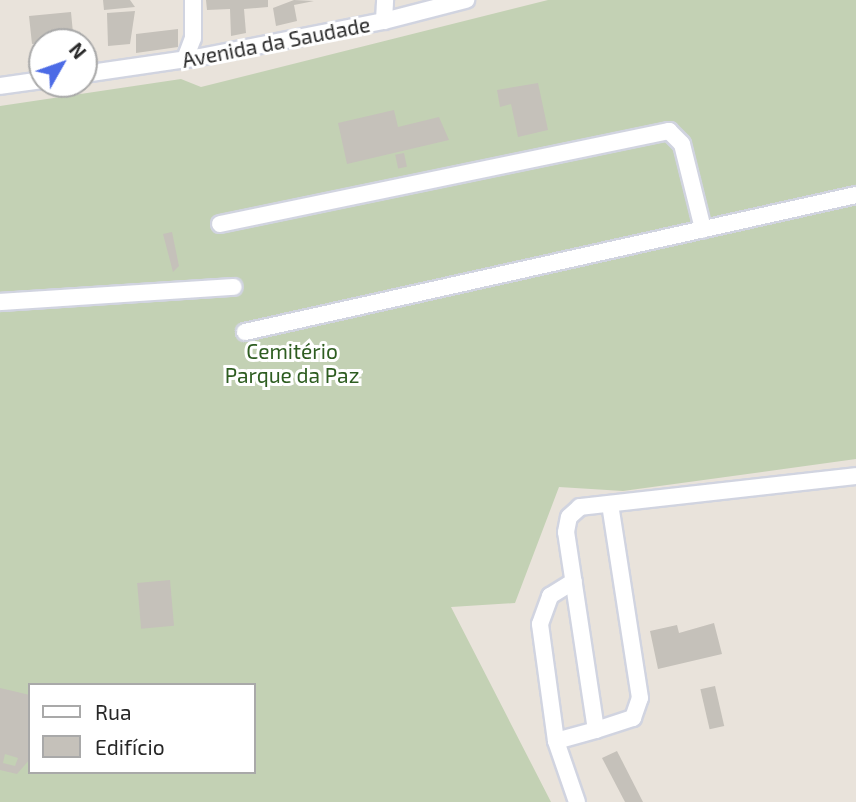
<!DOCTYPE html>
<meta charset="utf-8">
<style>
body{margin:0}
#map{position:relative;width:856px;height:802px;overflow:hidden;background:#e9e3db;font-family:"Exo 2",sans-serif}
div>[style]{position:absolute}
.cemetery>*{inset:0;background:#c3d1b4}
.building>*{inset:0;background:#c5c1ba;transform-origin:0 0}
.roads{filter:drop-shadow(2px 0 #d1d4e0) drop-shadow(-2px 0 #d1d4e0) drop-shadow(0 2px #d1d4e0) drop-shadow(0 -2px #d1d4e0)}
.minor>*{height:16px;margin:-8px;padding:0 8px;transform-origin:8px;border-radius:8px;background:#fff}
span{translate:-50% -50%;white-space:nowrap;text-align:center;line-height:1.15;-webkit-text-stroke:6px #fff;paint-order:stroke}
.street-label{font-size:21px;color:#282828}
.park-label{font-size:21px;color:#2e5d21}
.legend{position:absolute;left:28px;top:683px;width:228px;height:91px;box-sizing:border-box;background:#fff;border:2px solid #a9a9a9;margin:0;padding:9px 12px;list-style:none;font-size:21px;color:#282828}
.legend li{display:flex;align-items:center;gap:14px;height:35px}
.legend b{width:35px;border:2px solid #a9a9a9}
.north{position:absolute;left:28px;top:28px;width:70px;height:70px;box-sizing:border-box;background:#fff;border:2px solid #a9a9a9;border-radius:50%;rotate:50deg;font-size:19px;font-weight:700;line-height:28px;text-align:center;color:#282828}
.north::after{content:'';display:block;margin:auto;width:24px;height:32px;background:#4c6be6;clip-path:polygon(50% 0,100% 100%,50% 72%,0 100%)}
</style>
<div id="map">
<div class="cemetery">
<div style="clip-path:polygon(evenodd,548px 0,856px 0,856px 459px,623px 491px,559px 487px,515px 603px,451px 607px,551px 802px,0 802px,0 106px,181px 79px,201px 87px,548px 0,30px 685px,254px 685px,254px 772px,30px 772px,30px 685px)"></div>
</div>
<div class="building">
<div style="clip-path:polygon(103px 0,130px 0,135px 7px,104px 10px)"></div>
<div style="clip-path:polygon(206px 0,268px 0,268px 7px,244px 9px,246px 33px,231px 36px,230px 9px,207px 10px)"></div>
<div style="clip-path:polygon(294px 0,314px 1px,294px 5px,297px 21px,276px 26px,273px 8px)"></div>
<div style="clip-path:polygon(135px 11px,130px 44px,108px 46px,107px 13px)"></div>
<div style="clip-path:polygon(71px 12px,73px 33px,64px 34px,65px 40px,32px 44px,29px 16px)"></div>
<div style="clip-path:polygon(178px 29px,178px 47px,136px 53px,136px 34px)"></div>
<div style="clip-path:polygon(538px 83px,548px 130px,518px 137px,511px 104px,500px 107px,497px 90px)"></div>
<div style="clip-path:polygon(394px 110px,398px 127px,439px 117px,449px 140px,347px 164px,338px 123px)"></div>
<div style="left:404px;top:153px;width:14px;height:9px;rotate:78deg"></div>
<div style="clip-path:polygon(172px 232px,179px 266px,173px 272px,163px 234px)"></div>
<div style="left:170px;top:580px;width:46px;height:33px;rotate:85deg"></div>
<div style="clip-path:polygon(714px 623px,722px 654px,658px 669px,650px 631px,677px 625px,679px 633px)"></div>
<div style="left:715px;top:686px;width:41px;height:15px;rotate:77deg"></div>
<div style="clip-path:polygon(evenodd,0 688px,30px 695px,30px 759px,17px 774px,0 770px,0 688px,5px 754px,18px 758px,15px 766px,3px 763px,5px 754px)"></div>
<div style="clip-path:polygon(617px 751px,643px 802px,625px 802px,602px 758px)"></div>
</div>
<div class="roads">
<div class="minor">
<div style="left:384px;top:21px;width:21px;rotate:-87deg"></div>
<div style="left:185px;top:59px;width:22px;rotate:-69deg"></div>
<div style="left:193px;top:38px;width:38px;rotate:-90deg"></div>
<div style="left:84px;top:74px;width:117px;rotate:-8.3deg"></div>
<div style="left:200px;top:57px;width:187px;rotate:-11.1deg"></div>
<div style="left:384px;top:21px;width:85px;rotate:-14.4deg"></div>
<div style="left:0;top:86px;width:42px;rotate:-8.1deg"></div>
<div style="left:220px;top:224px;width:459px;rotate:-11.7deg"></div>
<div style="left:669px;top:131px;width:18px;rotate:45deg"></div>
<div style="left:682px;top:144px;width:88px;rotate:76.1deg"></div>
<div style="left:0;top:302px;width:234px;rotate:-3.7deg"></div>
<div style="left:245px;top:332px;width:626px;rotate:-12.64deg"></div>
<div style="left:596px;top:730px;width:39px;rotate:-18deg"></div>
<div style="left:633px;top:718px;width:21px;rotate:-71deg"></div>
<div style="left:640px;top:698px;width:196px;rotate:-98.8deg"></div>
<div style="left:556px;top:741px;width:118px;rotate:-97.8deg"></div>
<div style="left:540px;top:624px;width:30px;rotate:-70deg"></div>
<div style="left:550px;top:596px;width:28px;rotate:-32deg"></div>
<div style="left:577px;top:802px;width:65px;rotate:-109deg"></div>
<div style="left:556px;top:741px;width:41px;rotate:-15.4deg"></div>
<div style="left:596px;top:730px;width:200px;rotate:-98.6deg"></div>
<div style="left:566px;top:532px;width:15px;rotate:-79deg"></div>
<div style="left:569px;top:517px;width:15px;rotate:-42deg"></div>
<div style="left:580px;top:507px;width:278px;rotate:-6.4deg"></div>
</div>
</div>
<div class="street-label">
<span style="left:276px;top:42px;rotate:-11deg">Avenida da Saudade</span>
</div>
<div class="park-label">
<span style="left:292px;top:363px">Cemitério<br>Parque da Paz</span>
</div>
<ul class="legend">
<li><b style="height:9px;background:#fff"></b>Rua</li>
<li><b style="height:19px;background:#c5c1ba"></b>Edifício</li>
</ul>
<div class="north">N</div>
</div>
